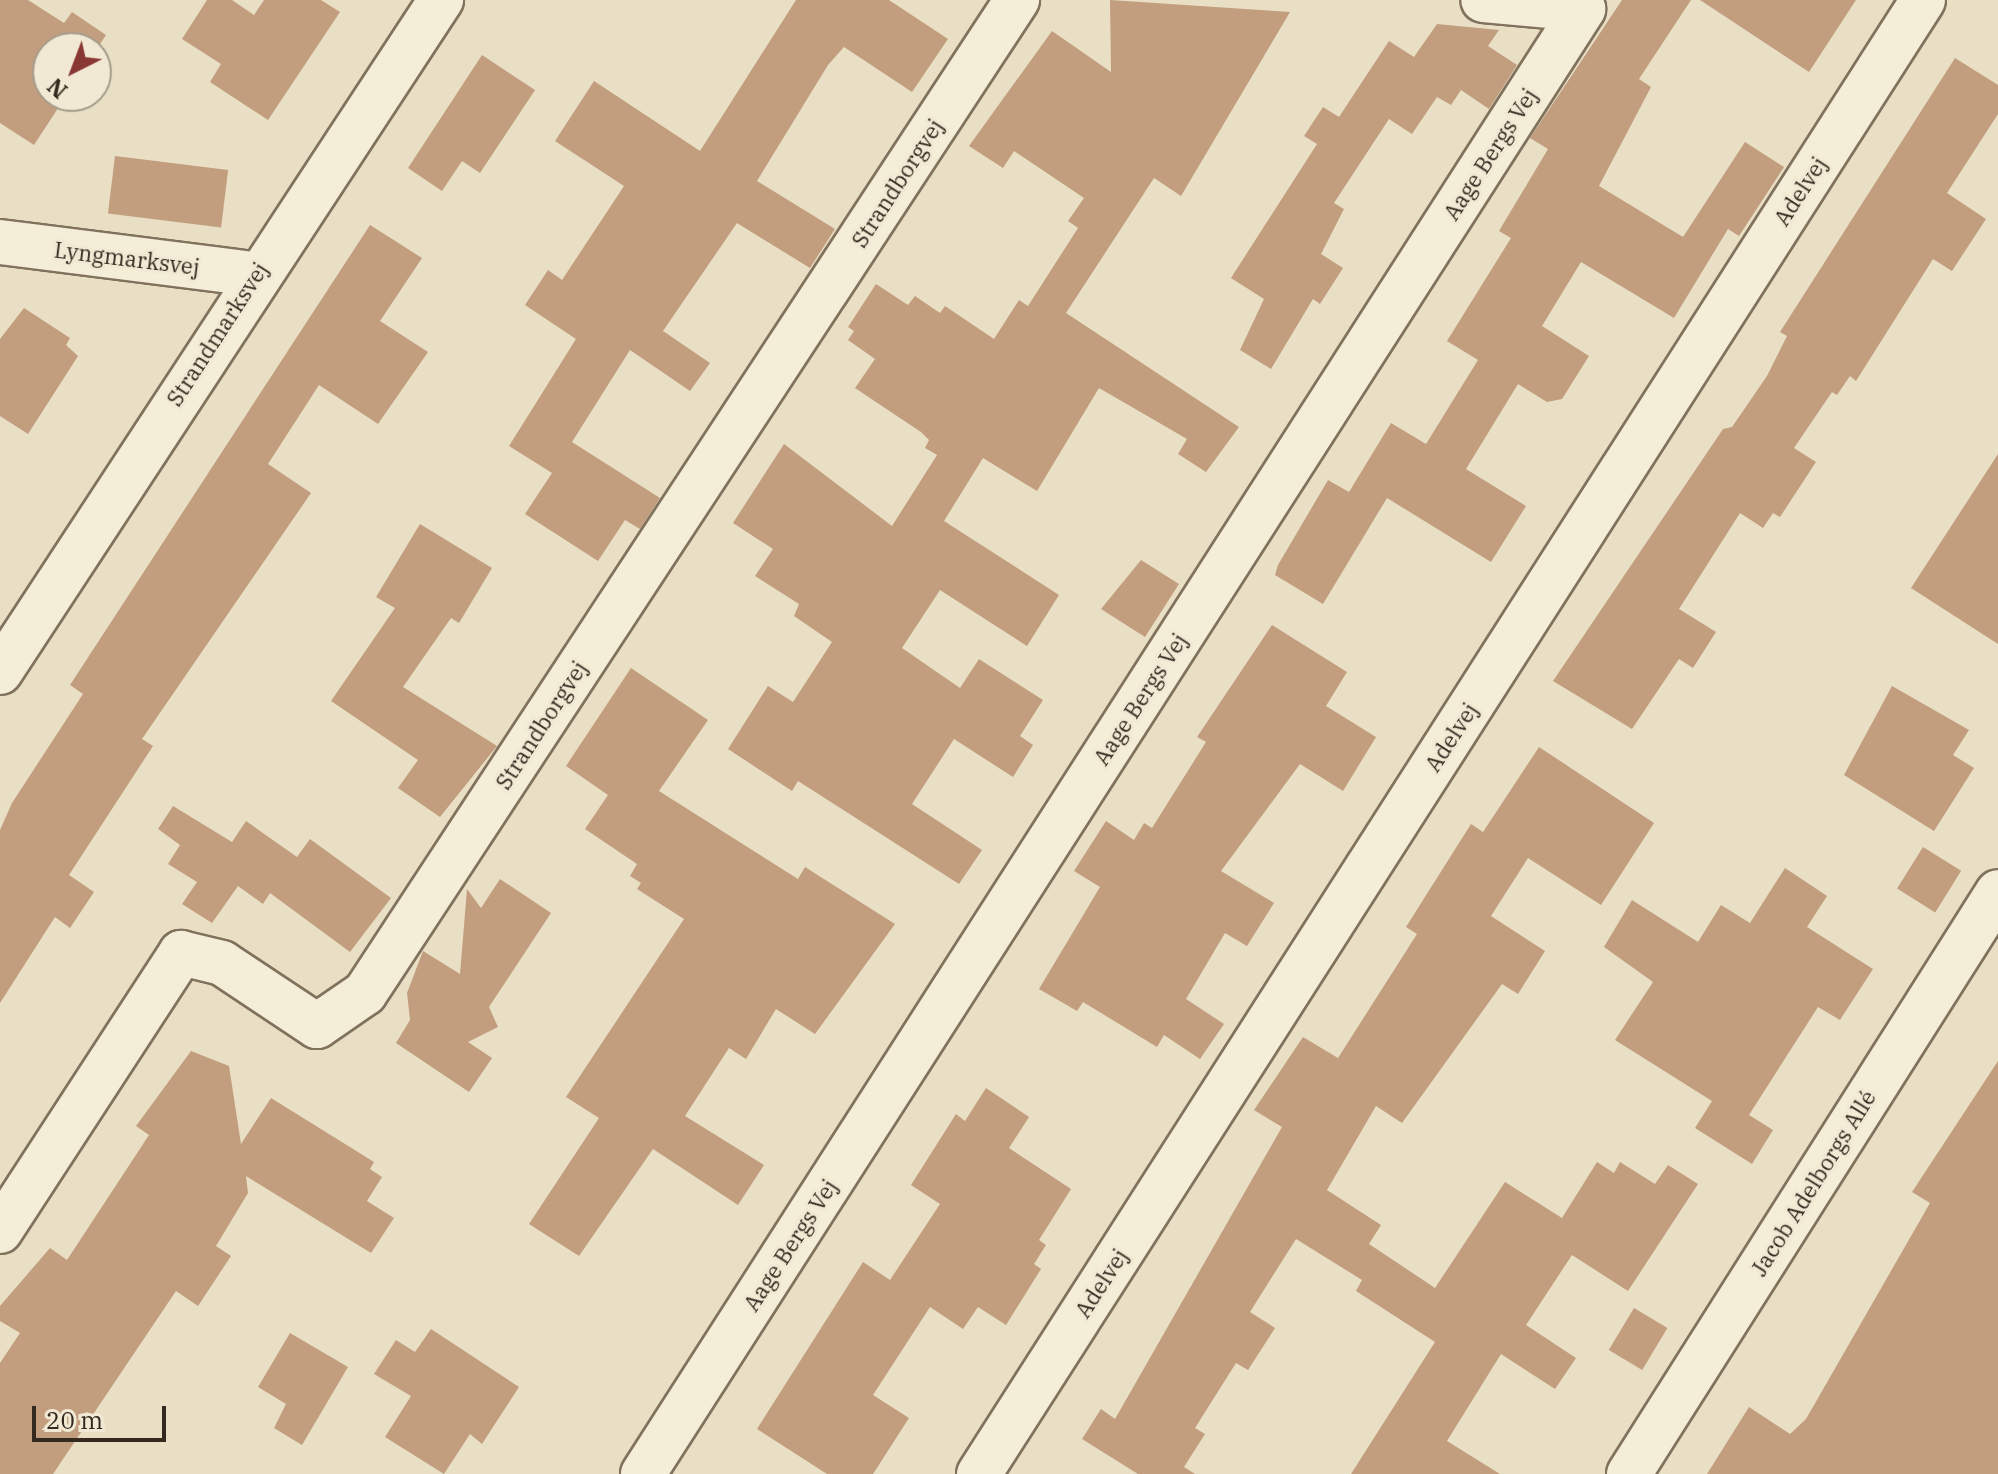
<!DOCTYPE html>
<meta charset="utf-8">
<style>
body{margin:0}
#map{position:relative;width:1998px;height:1474px;overflow:hidden;background:#e8dfc4;font-family:"IBM Plex Serif",serif}
div>[style]{position:absolute}
.building>*{inset:0;background:#c29e7f;transform-origin:0 0}
.roads{filter:drop-shadow(2px 0 #81725d) drop-shadow(-2px 0 #81725d) drop-shadow(0 2px #81725d) drop-shadow(0 -2px #81725d)}
.street>*{height:44px;margin:-22px;padding:0 22px;transform-origin:22px;border-radius:22px;background:#f4edd7}
span{translate:-50% -50%;white-space:nowrap;text-align:center;line-height:1.15;-webkit-text-stroke:6px #f1e9d3;paint-order:stroke}
.street-label{font-size:22px;color:#33291f}
.north{position:absolute;left:32px;top:32px;width:80px;height:80px;box-sizing:border-box;background:#f1e9d3;border:2px solid #a59c8b;border-radius:50%;rotate:222deg;font-size:22px;font-weight:700;line-height:32px;text-align:center;color:#33291f}
.north::after{content:'';display:block;margin:auto;width:28px;height:36px;background:#893734;clip-path:polygon(50% 0,100% 100%,50% 72%,0 100%)}
.scale{position:absolute;left:32px;top:1406px;width:134px;height:36px;box-sizing:border-box;border:4px solid #33291f;border-top:0;padding-left:10px;font-size:24px;line-height:28px;white-space:nowrap;color:#33291f;-webkit-text-stroke:6px #f1e9d3;paint-order:stroke}
</style>
<div id="map">
<div class="building">
<div style="clip-path:polygon(0 0,28px 0,64px 23px,72px 12px,106px 35px,96px 50px,48px 48px,48px 96px,66px 96px,34px 145px,0 123px)"></div>
<div style="clip-path:polygon(207px 0,232px 0,254px 15px,264px 0,321px 0,340px 12px,268px 120px,210px 82px,221px 64px,182px 39px)"></div>
<div style="clip-path:polygon(796px 0,889px 0,948px 39px,912px 92px,844px 47px,828px 65px,757px 181px,835px 229px,810px 268px,737px 223px,663px 331px,710px 363px,690px 391px,630px 350px,572px 442px,660px 498px,640px 529px,625px 520px,598px 561px,525px 514px,552px 473px,509px 446px,576px 339px,525px 305px,548px 270px,562px 280px,624px 186px,555px 141px,594px 81px,700px 151px)"></div>
<div style="clip-path:polygon(1110px 0,1290px 12px,1181px 196px,1154px 178px,1066px 313px,1239px 427px,1206px 472px,1178px 454px,1187px 439px,1099px 388px,1037px 491px,983px 458px,944px 521px,1059px 595px,1027px 646px,940px 590px,902px 648px,960px 688px,979px 659px,1043px 700px,1020px 736px,1033px 745px,1013px 777px,954px 739px,912px 804px,982px 850px,959px 884px,798px 781px,792px 791px,728px 749px,768px 686px,793px 702px,832px 642px,794px 616px,799px 604px,755px 576px,773px 549px,733px 523px,784px 444px,892px 526px,937px 455px,925px 448px,929px 440px,921px 432px,855px 388px,875px 359px,848px 340px,854px 331px,848px 327px,876px 284px,908px 305px,915px 296px,940px 313px,945px 306px,994px 339px,1019px 300px,1028px 306px,1078px 228px,1068px 221px,1084px 198px,1014px 151px,1003px 168px,969px 146px,1052px 31px,1111px 72px)"></div>
<div style="clip-path:polygon(1622px 0,1691px 0,1639px 79px,1651px 87px,1599px 186px,1683px 237px,1745px 142px,1784px 167px,1739px 236px,1728px 229px,1674px 318px,1581px 262px,1542px 326px,1589px 356px,1562px 399px,1547px 402px,1518px 384px,1466px 469px,1526px 506px,1491px 562px,1387px 498px,1323px 604px,1275px 575px,1278px 565px,1328px 480px,1349px 492px,1391px 423px,1426px 444px,1478px 360px,1447px 341px,1511px 238px,1499px 231px,1548px 149px,1530px 138px)"></div>
<div style="clip-path:polygon(1700px 0,1856px 0,1809px 72px)"></div>
<div style="clip-path:polygon(1437px 24px,1499px 30px,1488px 46px,1517px 65px,1489px 109px,1461px 90px,1451px 105px,1437px 97px,1412px 134px,1389px 119px,1334px 203px,1344px 209px,1321px 254px,1343px 268px,1320px 304px,1313px 299px,1271px 369px,1240px 350px,1264px 299px,1231px 278px,1317px 144px,1304px 136px,1323px 107px,1339px 117px,1389px 41px,1414px 57px)"></div>
<div style="clip-path:polygon(482px 55px,535px 90px,480px 173px,462px 161px,442px 191px,408px 168px)"></div>
<div style="clip-path:polygon(1955px 58px,1998px 85px,1998px 114px,1947px 193px,1986px 219px,1952px 271px,1933px 259px,1856px 381px,1850px 376px,1837px 395px,1832px 392px,1794px 448px,1816px 462px,1780px 517px,1773px 513px,1763px 528px,1740px 513px,1679px 609px,1716px 632px,1693px 668px,1679px 659px,1632px 729px,1553px 681px,1723px 429px,1732px 427px,1767px 376px,1787px 336px,1780px 332px)"></div>
<div style="left:115px;top:156px;width:114px;height:58px;rotate:7deg"></div>
<div style="clip-path:polygon(370px 225px,422px 258px,380px 321px,428px 352px,378px 424px,319px 385px,268px 464px,311px 493px,142px 739px,153px 746px,69px 875px,94px 892px,70px 928px,55px 917px,0 1003px,0 830px,12px 803px,83px 694px,70px 685px)"></div>
<div style="clip-path:polygon(24px 308px,70px 338px,66px 345px,78px 356px,28px 434px,0 416px,0 339px)"></div>
<div style="clip-path:polygon(1998px 454px,1998px 644px,1911px 588px)"></div>
<div style="clip-path:polygon(420px 524px,492px 568px,459px 623px,451px 618px,403px 687px,497px 746px,440px 817px,398px 788px,418px 760px,331px 701px,395px 608px,376px 597px)"></div>
<div style="clip-path:polygon(1141px 560px,1179px 584px,1145px 637px,1101px 609px)"></div>
<div style="clip-path:polygon(1272px 625px,1347px 672px,1326px 706px,1376px 737px,1343px 791px,1300px 764px,1221px 871px,1274px 903px,1247px 946px,1225px 933px,1186px 999px,1224px 1024px,1200px 1059px,1164px 1035px,1157px 1047px,1083px 1002px,1077px 1011px,1039px 989px,1100px 887px,1074px 871px,1106px 821px,1134px 840px,1144px 823px,1152px 828px,1206px 742px,1197px 737px)"></div>
<div style="clip-path:polygon(631px 668px,708px 720px,659px 791px,798px 879px,805px 867px,895px 924px,815px 1034px,776px 1009px,746px 1059px,729px 1048px,685px 1116px,764px 1165px,738px 1205px,653px 1149px,579px 1256px,529px 1224px,599px 1118px,566px 1097px,684px 919px,637px 889px,641px 883px,630px 876px,637px 864px,585px 829px,608px 795px,566px 766px)"></div>
<div style="clip-path:polygon(1892px 686px,1969px 730px,1953px 755px,1974px 768px,1934px 831px,1844px 775px)"></div>
<div style="clip-path:polygon(1539px 747px,1654px 823px,1601px 905px,1528px 858px,1491px 916px,1545px 951px,1518px 994px,1502px 984px,1402px 1123px,1376px 1106px,1327px 1190px,1381px 1225px,1369px 1244px,1435px 1288px,1505px 1182px,1562px 1218px,1597px 1162px,1614px 1173px,1620px 1162px,1655px 1184px,1668px 1165px,1698px 1184px,1628px 1291px,1572px 1255px,1526px 1325px,1576px 1358px,1555px 1389px,1501px 1354px,1447px 1441px,1500px 1474px,1351px 1474px,1435px 1342px,1356px 1291px,1362px 1280px,1296px 1239px,1250px 1312px,1275px 1328px,1248px 1370px,1236px 1363px,1195px 1428px,1205px 1434px,1184px 1467px,1195px 1474px,1138px 1474px,1082px 1439px,1101px 1409px,1115px 1419px,1282px 1127px,1254px 1110px,1303px 1037px,1338px 1058px,1417px 934px,1406px 927px,1471px 824px,1483px 832px)"></div>
<div style="clip-path:polygon(173px 806px,232px 842px,246px 821px,297px 857px,310px 839px,391px 898px,350px 952px,270px 893px,263px 904px,238px 886px,212px 923px,182px 904px,197px 882px,168px 864px,180px 845px,158px 829px)"></div>
<div style="left:1923px;top:847px;width:45px;height:49px;rotate:32deg"></div>
<div style="clip-path:polygon(1785px 868px,1827px 896px,1807px 927px,1873px 969px,1840px 1020px,1818px 1007px,1749px 1115px,1773px 1130px,1752px 1164px,1695px 1128px,1712px 1101px,1615px 1040px,1653px 982px,1604px 947px,1632px 900px,1698px 942px,1721px 905px,1750px 923px)"></div>
<div style="clip-path:polygon(500px 879px,551px 913px,489px 1007px,498px 1027px,468px 1042px,492px 1058px,469px 1092px,396px 1043px,410px 1020px,407px 993px,423px 951px,460px 974px,467px 889px,481px 908px)"></div>
<div style="clip-path:polygon(191px 1051px,229px 1066px,241px 1144px,271px 1098px,374px 1162px,370px 1169px,382px 1177px,367px 1201px,394px 1218px,371px 1253px,246px 1176px,248px 1193px,216px 1246px,231px 1256px,198px 1306px,176px 1291px,53px 1474px,0 1474px,0 1363px,20px 1333px,0 1321px,0 1306px,50px 1248px,67px 1260px,149px 1135px,136px 1126px)"></div>
<div style="clip-path:polygon(1998px 1061px,1998px 1474px,1707px 1474px,1749px 1407px,1790px 1434px,1806px 1419px,1930px 1203px,1912px 1192px)"></div>
<div style="clip-path:polygon(986px 1088px,1029px 1117px,1009px 1148px,1071px 1189px,1039px 1240px,1046px 1245px,1034px 1264px,1041px 1269px,1006px 1325px,978px 1307px,963px 1329px,930px 1307px,873px 1395px,909px 1418px,873px 1474px,827px 1474px,757px 1429px,863px 1262px,890px 1280px,940px 1204px,911px 1185px,956px 1114px,965px 1121px)"></div>
<div style="left:1634px;top:1308px;width:39px;height:49px;rotate:31deg"></div>
<div style="clip-path:polygon(431px 1329px,519px 1387px,482px 1444px,470px 1434px,444px 1474px,385px 1437px,411px 1396px,374px 1374px,396px 1340px,415px 1352px)"></div>
<div style="clip-path:polygon(290px 1333px,348px 1367px,302px 1445px,274px 1428px,286px 1404px,258px 1387px)"></div>
</div>
<div class="roads">
<div class="street">
<div style="left:0;top:242px;width:257px;rotate:7.2deg"></div>
<div style="left:0;top:672px;width:804px;rotate:-56.73deg"></div>
<div style="left:0;top:1231px;width:332px;rotate:-56.9deg"></div>
<div style="left:181px;top:953px;width:42px;rotate:13.7deg"></div>
<div style="left:222px;top:963px;width:114px;rotate:33.6deg"></div>
<div style="left:317px;top:1026px;width:58px;rotate:-34.5deg"></div>
<div style="left:365px;top:993px;width:1188px;rotate:-56.71deg"></div>
<div style="left:643px;top:1474px;width:1741px;rotate:-57.31deg"></div>
<div style="left:1583px;top:9px;width:100px;rotate:-174.9deg"></div>
<div style="left:979px;top:1474px;width:1750px;rotate:-57.36deg"></div>
<div style="left:1629px;top:1474px;width:689px;rotate:-57.62deg"></div>
</div>
</div>
<div class="street-label">
<span style="left:1490px;top:154px;rotate:-57deg">Aage Bergs Vej</span>
<span style="left:897px;top:183px;rotate:-57deg">Strandborgvej</span>
<span style="left:1800px;top:191px;rotate:-57deg">Adelvej</span>
<span style="left:127px;top:258px;rotate:7deg">Lyngmarksvej</span>
<span style="left:217px;top:334px;rotate:-57deg">Strandmarksvej</span>
<span style="left:1140px;top:699px;rotate:-57deg">Aage Bergs Vej</span>
<span style="left:541px;top:725px;rotate:-57deg">Strandborgvej</span>
<span style="left:1451px;top:737px;rotate:-57deg">Adelvej</span>
<span style="left:1813px;top:1183px;rotate:-58deg">Jacob Adelborgs Allé</span>
<span style="left:790px;top:1245px;rotate:-57deg">Aage Bergs Vej</span>
<span style="left:1101px;top:1283px;rotate:-57deg">Adelvej</span>
</div>
<div class="north">N</div>
<div class="scale">20 m</div>
</div>
